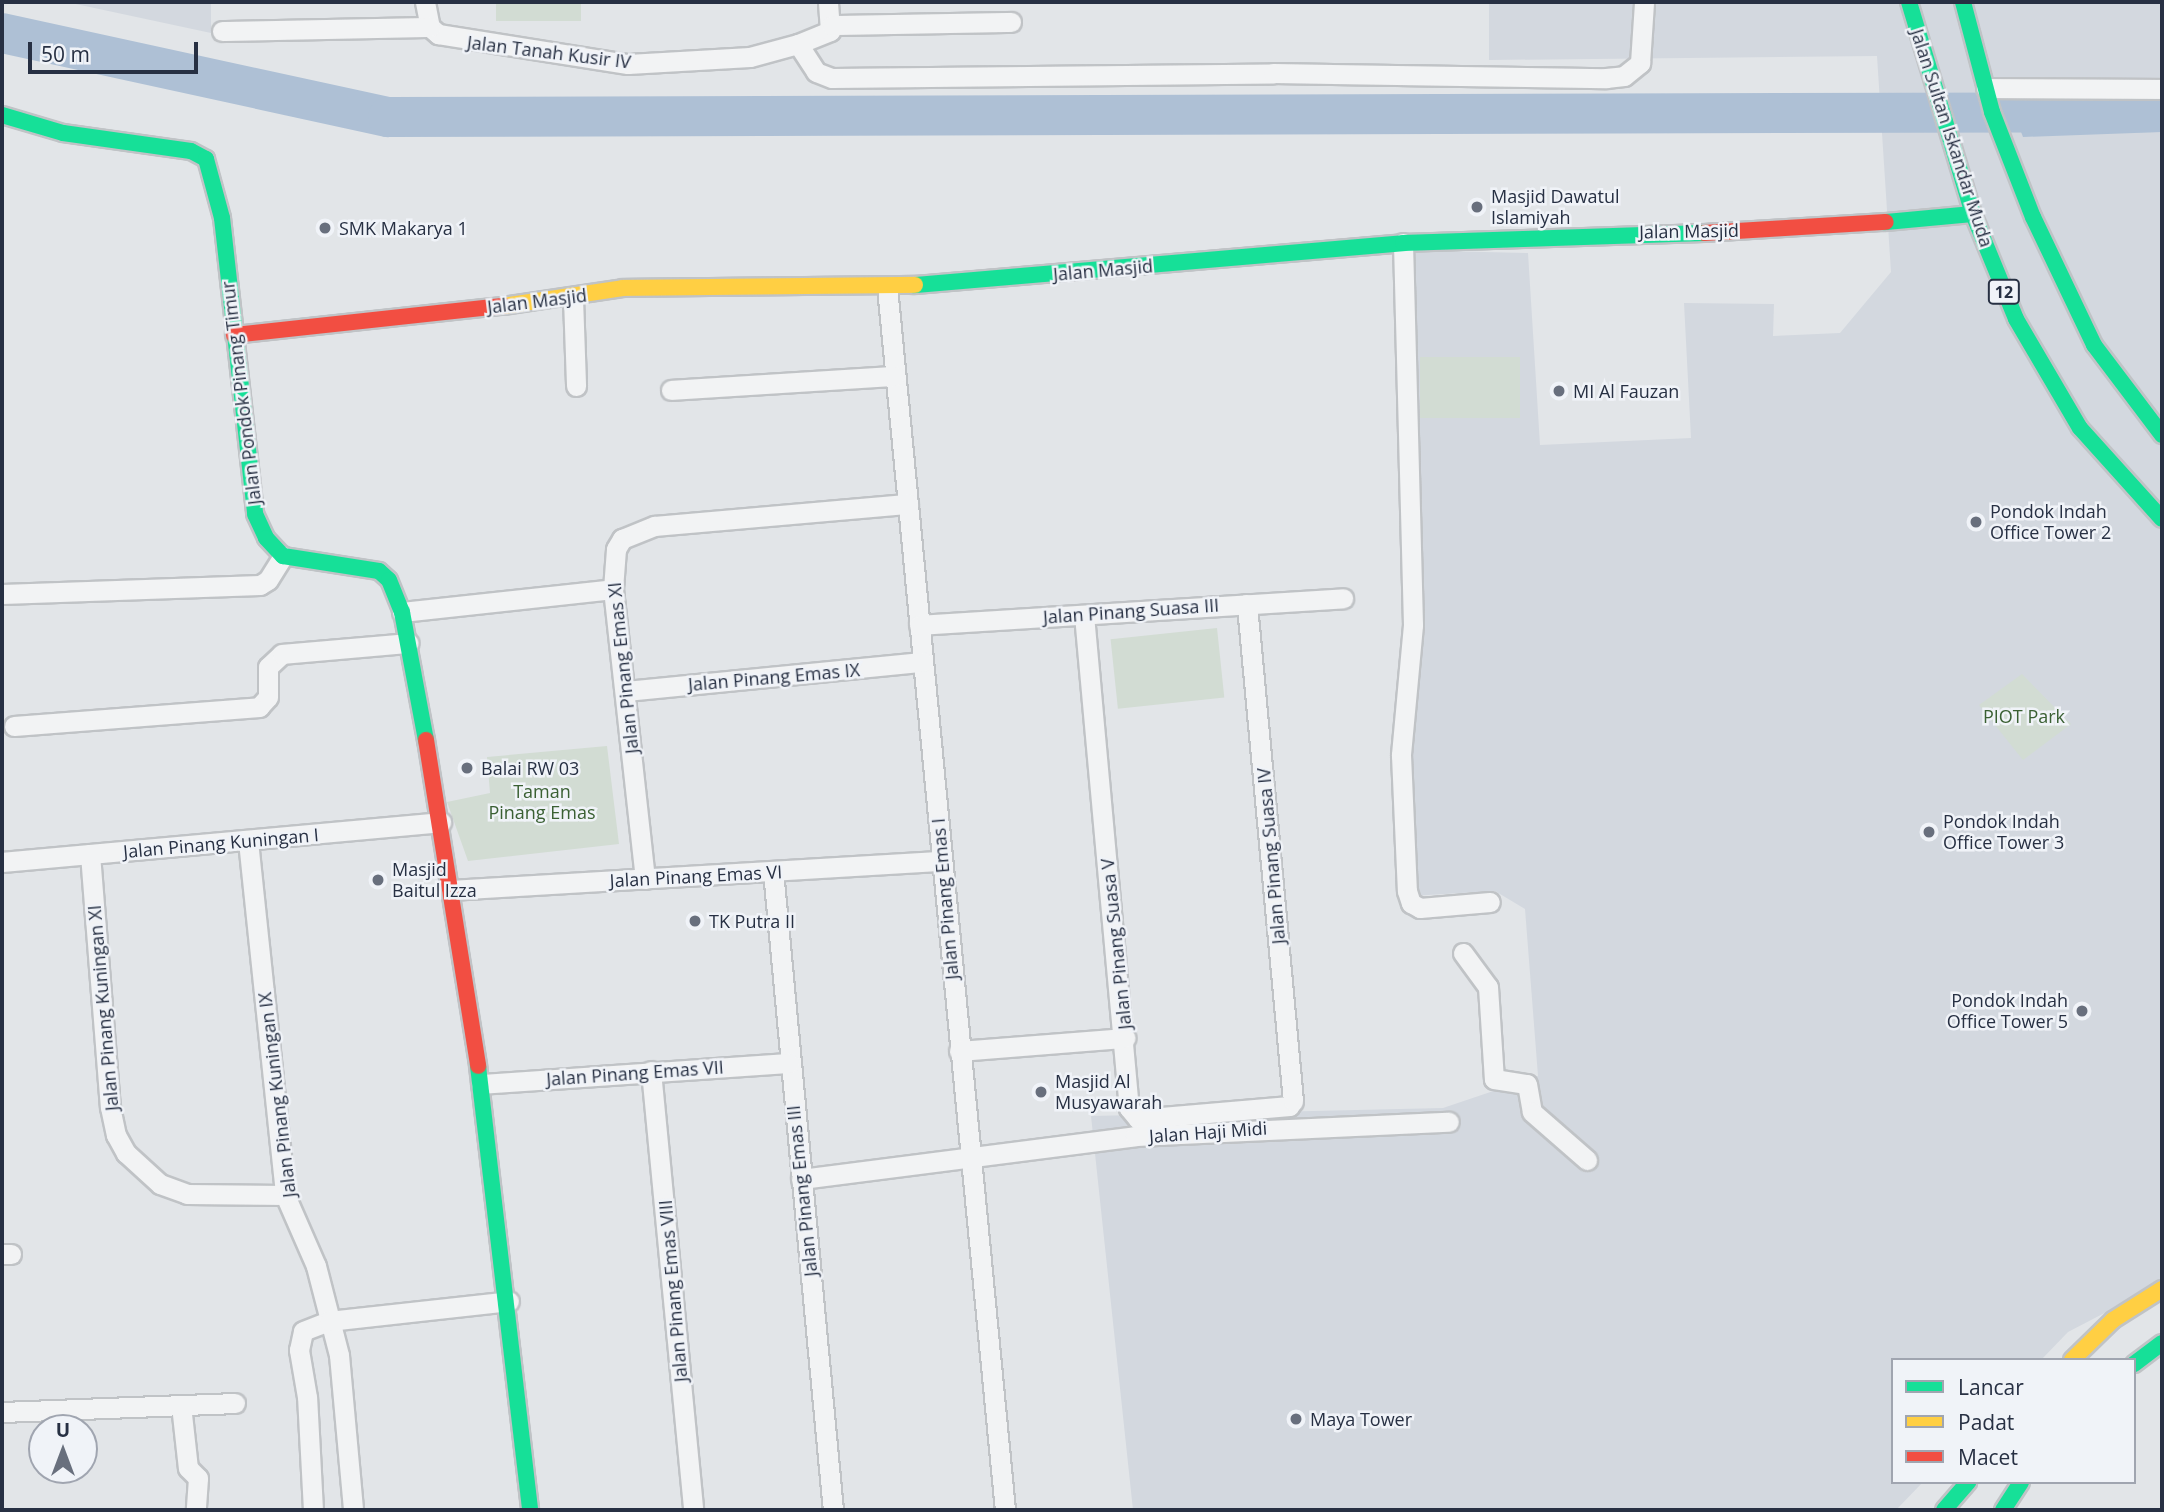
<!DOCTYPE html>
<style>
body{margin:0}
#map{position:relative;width:2164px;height:1512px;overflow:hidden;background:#e2e5e8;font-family:"Open Sans",sans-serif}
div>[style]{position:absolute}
.built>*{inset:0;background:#d3d8df}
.green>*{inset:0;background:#d2dcd3;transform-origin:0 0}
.water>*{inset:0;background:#aec0d5}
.river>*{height:40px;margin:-20px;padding:0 20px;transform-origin:20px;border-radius:20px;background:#aec0d5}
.roads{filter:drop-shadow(2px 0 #c0c3c6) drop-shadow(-2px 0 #c0c3c6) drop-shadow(0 2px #c0c3c6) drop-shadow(0 -2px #c0c3c6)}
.street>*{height:19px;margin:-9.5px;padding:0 9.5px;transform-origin:9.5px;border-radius:9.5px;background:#f2f3f4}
.fast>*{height:16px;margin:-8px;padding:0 8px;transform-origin:8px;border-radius:8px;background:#16e098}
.slow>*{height:16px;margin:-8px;padding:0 8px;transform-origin:8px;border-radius:8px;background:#ffcf43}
.jam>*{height:16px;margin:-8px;padding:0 8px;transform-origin:8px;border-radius:8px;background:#f24e42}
.dots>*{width:19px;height:19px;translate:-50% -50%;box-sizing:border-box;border:4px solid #f0f3f8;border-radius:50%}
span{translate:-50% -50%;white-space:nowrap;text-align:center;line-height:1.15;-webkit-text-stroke:5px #f0f3f8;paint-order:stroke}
.shield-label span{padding:2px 5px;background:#f0f3f8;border:2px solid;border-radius:5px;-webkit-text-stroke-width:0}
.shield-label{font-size:16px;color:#273043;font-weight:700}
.street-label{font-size:18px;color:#273043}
.poi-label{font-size:18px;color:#273043}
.left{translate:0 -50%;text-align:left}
.right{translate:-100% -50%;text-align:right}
.park-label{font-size:18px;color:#3a6033}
.frame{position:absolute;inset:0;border:4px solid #273043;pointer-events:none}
.legend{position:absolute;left:1891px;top:1358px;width:245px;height:126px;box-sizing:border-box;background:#f0f3f8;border:2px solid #a0a5b0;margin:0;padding:9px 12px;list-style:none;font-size:21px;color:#273043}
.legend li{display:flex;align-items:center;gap:14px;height:35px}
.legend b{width:35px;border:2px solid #a0a5b0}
.north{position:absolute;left:28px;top:1414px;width:70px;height:70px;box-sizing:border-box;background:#f0f3f8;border:2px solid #a0a5b0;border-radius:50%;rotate:0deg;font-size:19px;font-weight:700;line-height:28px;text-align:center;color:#273043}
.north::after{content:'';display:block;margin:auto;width:24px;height:32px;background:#686f7d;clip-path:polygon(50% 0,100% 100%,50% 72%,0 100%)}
.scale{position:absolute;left:28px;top:42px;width:170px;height:32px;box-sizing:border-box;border:4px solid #273043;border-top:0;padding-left:9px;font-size:21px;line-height:24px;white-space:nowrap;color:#273043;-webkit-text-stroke:5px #f0f3f8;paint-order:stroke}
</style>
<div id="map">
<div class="built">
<div style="clip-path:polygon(69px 2px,211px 2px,211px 33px,71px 3px)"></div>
<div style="clip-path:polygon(1489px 2px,2162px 2px,2162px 1283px,2068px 1332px,2041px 1360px,1893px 1360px,1893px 1482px,1923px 1482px,1896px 1510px,1133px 1510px,1091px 1116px,1443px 1108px,1538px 1076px,1525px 909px,1495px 891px,1411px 896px,1400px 250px,1528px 253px,1540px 445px,1691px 438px,1684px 303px,1774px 304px,1773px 336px,1840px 333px,1891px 272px,1877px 56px,1489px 60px)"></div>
</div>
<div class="green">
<div style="left:496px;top:2px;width:85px;height:19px"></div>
<div style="left:1420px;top:357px;width:100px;height:61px"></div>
<div style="left:1217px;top:628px;width:70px;height:107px;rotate:84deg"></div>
<div style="clip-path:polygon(2022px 674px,2071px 724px,2023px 760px,1979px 705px)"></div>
<div style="clip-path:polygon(607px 746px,619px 844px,468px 861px,447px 802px,490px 793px,487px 757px)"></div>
</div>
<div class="water">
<div style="clip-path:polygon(2008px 98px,2162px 100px,2162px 132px,2023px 137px)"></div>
</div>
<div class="river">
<div style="left:2px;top:33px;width:395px;rotate:12.3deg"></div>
<div style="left:388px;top:117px;width:1774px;rotate:-0.16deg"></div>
</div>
<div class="roads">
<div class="street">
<div style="left:425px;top:2px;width:25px;rotate:79deg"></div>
<div style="left:430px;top:27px;width:11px;rotate:41deg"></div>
<div style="left:438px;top:34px;width:192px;rotate:9deg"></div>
<div style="left:628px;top:64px;width:122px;rotate:-3.3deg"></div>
<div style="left:750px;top:57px;width:50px;rotate:-15.2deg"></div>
<div style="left:798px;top:44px;width:35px;rotate:-22deg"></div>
<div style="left:830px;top:31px;width:29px;rotate:-94deg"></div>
<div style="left:832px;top:25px;width:179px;rotate:-1deg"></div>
<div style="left:222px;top:31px;width:208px;rotate:-1.1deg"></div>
<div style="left:798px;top:44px;width:33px;rotate:57deg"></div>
<div style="left:816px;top:72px;width:17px;rotate:21deg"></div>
<div style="left:832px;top:78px;width:441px;rotate:-0.6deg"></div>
<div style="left:1273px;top:73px;width:333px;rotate:0.9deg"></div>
<div style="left:1606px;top:78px;width:18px;rotate:-6deg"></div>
<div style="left:1624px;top:76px;width:21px;rotate:-39deg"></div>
<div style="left:1640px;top:63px;width:61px;rotate:-86.2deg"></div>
<div style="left:1986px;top:88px;width:176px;rotate:0.3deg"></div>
<div style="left:1403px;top:243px;width:382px;rotate:88.5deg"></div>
<div style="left:1413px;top:625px;width:131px;rotate:95.3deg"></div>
<div style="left:1401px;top:755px;width:136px;rotate:87.5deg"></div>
<div style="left:1407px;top:891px;width:13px;rotate:72deg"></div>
<div style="left:1411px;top:903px;width:10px;rotate:29deg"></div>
<div style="left:1420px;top:908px;width:70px;rotate:-4.9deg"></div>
<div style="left:887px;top:287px;width:1229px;rotate:84.49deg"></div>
<div style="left:573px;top:298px;width:88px;rotate:88deg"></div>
<div style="left:671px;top:390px;width:224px;rotate:-3.6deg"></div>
<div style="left:2px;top:594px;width:258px;rotate:-2deg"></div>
<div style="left:260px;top:585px;width:9px;rotate:-32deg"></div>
<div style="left:268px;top:580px;width:28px;rotate:-58deg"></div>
<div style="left:402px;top:612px;width:212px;rotate:-6.2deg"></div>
<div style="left:1084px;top:615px;width:495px;rotate:84.8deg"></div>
<div style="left:1129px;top:1108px;width:14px;rotate:51deg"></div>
<div style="left:1138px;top:1119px;width:152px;rotate:-4.9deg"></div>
<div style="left:1289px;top:1106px;width:6px;rotate:-51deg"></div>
<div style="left:1293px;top:1101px;width:499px;rotate:-95.3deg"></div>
<div style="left:919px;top:625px;width:425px;rotate:-3.6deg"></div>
<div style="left:625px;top:691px;width:299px;rotate:-5.6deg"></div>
<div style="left:14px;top:726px;width:246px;rotate:-4.4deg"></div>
<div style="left:259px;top:707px;width:13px;rotate:-48deg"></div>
<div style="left:268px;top:697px;width:30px;rotate:-90deg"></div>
<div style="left:268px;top:667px;width:19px;rotate:-43deg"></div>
<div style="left:282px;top:654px;width:127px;rotate:-5deg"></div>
<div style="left:248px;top:841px;width:356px;rotate:84deg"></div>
<div style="left:285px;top:1195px;width:77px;rotate:66.4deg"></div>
<div style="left:316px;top:1266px;width:92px;rotate:75.5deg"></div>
<div style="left:339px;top:1355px;width:156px;rotate:84.8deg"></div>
<div style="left:90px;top:854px;width:254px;rotate:85.5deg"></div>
<div style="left:110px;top:1107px;width:29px;rotate:78deg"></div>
<div style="left:116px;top:1135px;width:21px;rotate:61deg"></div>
<div style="left:126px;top:1153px;width:46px;rotate:42.4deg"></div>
<div style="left:160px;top:1184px;width:29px;rotate:20deg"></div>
<div style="left:187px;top:1194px;width:98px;rotate:0.6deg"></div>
<div style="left:2px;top:862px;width:441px;rotate:-5.2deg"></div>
<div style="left:773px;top:871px;width:642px;rotate:84.64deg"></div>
<div style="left:645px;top:879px;width:292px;rotate:-96.3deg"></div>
<div style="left:613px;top:589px;width:40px;rotate:-85.7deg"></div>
<div style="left:616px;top:549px;width:12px;rotate:-59deg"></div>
<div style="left:622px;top:539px;width:35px;rotate:-22deg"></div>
<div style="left:655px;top:526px;width:254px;rotate:-5deg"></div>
<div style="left:451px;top:890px;width:491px;rotate:-3.4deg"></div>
<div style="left:1463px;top:953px;width:42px;rotate:53.7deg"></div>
<div style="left:1488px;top:987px;width:92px;rotate:86.3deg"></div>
<div style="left:1494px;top:1079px;width:33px;rotate:9deg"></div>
<div style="left:1527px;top:1084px;width:28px;rotate:80deg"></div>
<div style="left:1532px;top:1112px;width:73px;rotate:41.1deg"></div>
<div style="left:959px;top:1051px;width:167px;rotate:-4.5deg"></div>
<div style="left:651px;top:1071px;width:441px;rotate:84.5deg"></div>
<div style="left:481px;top:1084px;width:309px;rotate:-3.9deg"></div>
<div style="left:801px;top:1179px;width:337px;rotate:-7.3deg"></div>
<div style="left:1135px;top:1136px;width:314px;rotate:-2.6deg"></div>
<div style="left:2px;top:1254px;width:9px"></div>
<div style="left:181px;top:1405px;width:63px;rotate:83.7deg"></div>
<div style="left:188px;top:1468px;width:14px;rotate:45deg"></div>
<div style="left:198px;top:1478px;width:32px;rotate:94deg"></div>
<div style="left:2px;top:1412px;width:233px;rotate:-2.2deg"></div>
<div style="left:313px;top:1510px;width:113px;rotate:-93deg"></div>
<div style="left:307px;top:1397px;width:48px;rotate:-99.7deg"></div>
<div style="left:299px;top:1350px;width:19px;rotate:-78deg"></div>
<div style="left:303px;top:1331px;width:28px;rotate:-21deg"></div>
<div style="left:329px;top:1321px;width:181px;rotate:-6.3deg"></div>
</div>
<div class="fast">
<div style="left:1909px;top:2px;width:221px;rotate:73.2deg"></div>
<div style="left:1973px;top:214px;width:113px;rotate:67.7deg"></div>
<div style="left:2016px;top:319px;width:126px;rotate:59.6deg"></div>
<div style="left:2080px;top:428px;width:122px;rotate:48deg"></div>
<div style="left:1963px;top:2px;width:114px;rotate:75.2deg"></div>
<div style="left:1992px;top:112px;width:113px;rotate:68.7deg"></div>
<div style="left:2033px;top:217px;width:142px;rotate:64.5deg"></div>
<div style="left:2094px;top:345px;width:113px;rotate:52.9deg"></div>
<div style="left:2px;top:115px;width:64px;rotate:16.4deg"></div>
<div style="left:63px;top:133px;width:129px;rotate:8deg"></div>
<div style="left:191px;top:151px;width:17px;rotate:28deg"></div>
<div style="left:206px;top:159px;width:61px;rotate:74.8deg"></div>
<div style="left:222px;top:218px;width:298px;rotate:83.6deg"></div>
<div style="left:255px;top:514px;width:26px;rotate:65deg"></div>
<div style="left:266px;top:538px;width:25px;rotate:47deg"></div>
<div style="left:283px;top:556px;width:97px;rotate:8.9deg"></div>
<div style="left:379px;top:571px;width:13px;rotate:42deg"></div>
<div style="left:389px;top:580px;width:35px;rotate:68deg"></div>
<div style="left:402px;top:612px;width:130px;rotate:79.4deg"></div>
<div style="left:1886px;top:222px;width:87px;rotate:-5.3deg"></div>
<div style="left:915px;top:285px;width:490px;rotate:-4.9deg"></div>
<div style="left:1403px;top:243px;width:301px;rotate:-1.9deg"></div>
<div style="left:478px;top:1066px;width:447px;rotate:83.3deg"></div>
<div style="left:2134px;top:1364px;width:35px;rotate:-37deg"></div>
<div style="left:1944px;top:1510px;width:37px;rotate:-49deg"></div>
<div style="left:2003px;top:1510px;width:33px;rotate:-57deg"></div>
</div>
<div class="slow">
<div style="left:503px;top:306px;width:121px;rotate:-8.5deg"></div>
<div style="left:623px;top:288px;width:292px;rotate:-0.6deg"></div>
<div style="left:2072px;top:1360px;width:57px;rotate:-44.3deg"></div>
<div style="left:2113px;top:1320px;width:58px;rotate:-32.3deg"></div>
</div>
<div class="jam">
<div style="left:1704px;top:233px;width:182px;rotate:-3.5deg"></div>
<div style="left:234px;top:335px;width:271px;rotate:-6.2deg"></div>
<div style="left:426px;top:740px;width:330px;rotate:80.9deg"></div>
</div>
</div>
<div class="dots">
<div style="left:1477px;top:207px;background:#686f7d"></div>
<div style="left:325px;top:228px;background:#686f7d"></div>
<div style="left:1559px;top:391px;background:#686f7d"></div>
<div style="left:1976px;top:522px;background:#686f7d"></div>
<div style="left:467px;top:768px;background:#686f7d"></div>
<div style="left:1929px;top:832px;background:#686f7d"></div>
<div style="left:378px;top:880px;background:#686f7d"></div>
<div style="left:695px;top:921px;background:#686f7d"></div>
<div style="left:2082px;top:1011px;background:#686f7d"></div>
<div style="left:1041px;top:1092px;background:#686f7d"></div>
<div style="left:1296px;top:1419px;background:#686f7d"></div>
</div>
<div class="shield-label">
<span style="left:2004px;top:292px">12</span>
</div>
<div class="street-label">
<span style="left:549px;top:52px;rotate:7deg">Jalan Tanah Kusir IV</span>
<span style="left:1952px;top:138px;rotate:72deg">Jalan Sultan Iskandar Muda</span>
<span style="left:1689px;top:231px;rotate:-1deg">Jalan Masjid</span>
<span style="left:1103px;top:270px;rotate:-5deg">Jalan Masjid</span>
<span style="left:537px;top:301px;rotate:-7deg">Jalan Masjid</span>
<span style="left:241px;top:393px;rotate:-97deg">Jalan Pondok Pinang Timur</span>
<span style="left:1131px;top:611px;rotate:-4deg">Jalan Pinang Suasa III</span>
<span style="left:623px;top:668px;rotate:-96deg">Jalan Pinang Emas XI</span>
<span style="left:774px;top:677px;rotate:-5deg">Jalan Pinang Emas IX</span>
<span style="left:221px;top:843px;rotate:-5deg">Jalan Pinang Kuningan I</span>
<span style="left:1271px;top:856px;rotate:-95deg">Jalan Pinang Suasa IV</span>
<span style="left:696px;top:876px;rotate:-3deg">Jalan Pinang Emas VI</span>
<span style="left:945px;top:899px;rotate:-95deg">Jalan Pinang Emas I</span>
<span style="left:1116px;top:944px;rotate:-96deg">Jalan Pinang Suasa V</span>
<span style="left:103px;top:1008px;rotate:-95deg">Jalan Pinang Kuningan XI</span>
<span style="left:635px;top:1073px;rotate:-4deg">Jalan Pinang Emas VII</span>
<span style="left:277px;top:1095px;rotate:-97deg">Jalan Pinang Kuningan IX</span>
<span style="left:1208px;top:1132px;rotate:-4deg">Jalan Haji Midi</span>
<span style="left:802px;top:1191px;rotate:-96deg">Jalan Pinang Emas III</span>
<span style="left:673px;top:1291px;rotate:-95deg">Jalan Pinang Emas VIII</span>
</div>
<div class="poi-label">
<span class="left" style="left:1491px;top:207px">Masjid Dawatul<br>Islamiyah</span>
<span class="left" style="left:339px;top:228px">SMK Makarya 1</span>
<span class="left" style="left:1573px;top:391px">MI Al Fauzan</span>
<span class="left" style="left:1990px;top:522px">Pondok Indah<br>Office Tower 2</span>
<span class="left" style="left:481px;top:768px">Balai RW 03</span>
<span class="left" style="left:1943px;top:832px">Pondok Indah<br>Office Tower 3</span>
<span class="left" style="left:392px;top:880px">Masjid<br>Baitul Izza</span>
<span class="left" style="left:709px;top:921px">TK Putra II</span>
<span class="right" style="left:2068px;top:1011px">Pondok Indah<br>Office Tower 5</span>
<span class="left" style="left:1055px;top:1092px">Masjid Al<br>Musyawarah</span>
<span class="left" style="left:1310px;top:1419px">Maya Tower</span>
</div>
<div class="park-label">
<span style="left:2024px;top:716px">PIOT Park</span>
<span style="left:542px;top:802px">Taman<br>Pinang Emas</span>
</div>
<div class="frame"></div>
<ul class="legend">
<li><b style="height:9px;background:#16e098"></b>Lancar</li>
<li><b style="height:9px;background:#ffcf43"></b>Padat</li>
<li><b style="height:9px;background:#f24e42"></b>Macet</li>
</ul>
<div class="north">U</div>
<div class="scale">50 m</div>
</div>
